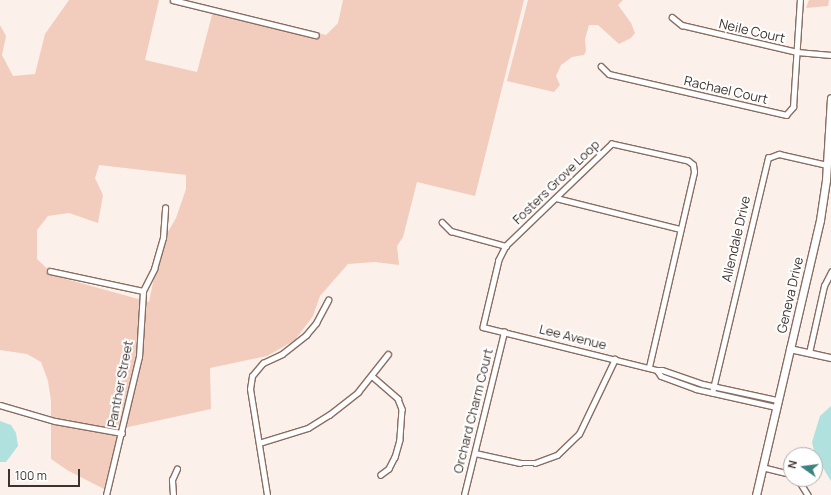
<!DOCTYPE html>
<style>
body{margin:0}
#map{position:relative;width:831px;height:495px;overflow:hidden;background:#fcf0ea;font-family:Manrope,sans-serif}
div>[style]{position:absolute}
.green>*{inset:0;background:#f2cdbd}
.water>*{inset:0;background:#b1e1df}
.roads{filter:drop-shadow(1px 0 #886e62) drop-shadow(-1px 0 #886e62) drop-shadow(0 1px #886e62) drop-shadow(0 -1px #886e62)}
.minor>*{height:4.5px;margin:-2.25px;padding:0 2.25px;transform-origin:2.25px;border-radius:2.25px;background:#fff}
.tertiary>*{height:5.5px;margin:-2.75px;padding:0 2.75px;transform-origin:2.75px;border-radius:2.75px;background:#fff}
.secondary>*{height:7px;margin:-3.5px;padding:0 3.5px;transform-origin:3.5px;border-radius:3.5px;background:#fff}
span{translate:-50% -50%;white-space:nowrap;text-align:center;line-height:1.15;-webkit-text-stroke:4px #fff;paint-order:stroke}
.street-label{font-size:13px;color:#3d322d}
.north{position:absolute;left:783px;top:447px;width:40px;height:40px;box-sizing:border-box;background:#fff;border:1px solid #b1adab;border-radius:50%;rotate:284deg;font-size:11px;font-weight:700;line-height:16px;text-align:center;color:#3d322d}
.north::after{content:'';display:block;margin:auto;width:14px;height:18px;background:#3a8380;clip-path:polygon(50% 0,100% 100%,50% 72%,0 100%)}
.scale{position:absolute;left:8px;top:469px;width:72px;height:18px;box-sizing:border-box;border:2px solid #3d322d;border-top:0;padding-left:5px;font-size:12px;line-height:14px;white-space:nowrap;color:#3d322d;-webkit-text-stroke:3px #fff;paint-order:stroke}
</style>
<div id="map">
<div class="green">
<div style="clip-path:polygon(evenodd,69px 0,159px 0,145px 60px,197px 72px,213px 11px,326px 35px,338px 23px,343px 0,524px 0,475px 196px,417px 182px,403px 237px,397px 246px,399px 265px,375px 262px,348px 264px,320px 296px,313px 316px,295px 340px,267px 356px,210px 368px,211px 409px,119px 429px,104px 489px,67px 470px,51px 459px,51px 401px,48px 381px,41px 362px,27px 354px,0 350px,0 25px,6px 36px,2px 55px,13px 76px,35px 74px,45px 34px,69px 0,99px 165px,186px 175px,186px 189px,176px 218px,161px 244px,149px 302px,55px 276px,37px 259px,37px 230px,48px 216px,69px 213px,98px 223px,103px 195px,95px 178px,99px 165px)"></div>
<div style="clip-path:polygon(528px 0,623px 0,618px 5px,631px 23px,635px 33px,631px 38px,619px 44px,598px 25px,589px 25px,585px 39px,586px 51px,584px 55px,572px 57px,561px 65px,556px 76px,560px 85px,554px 92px,507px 81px)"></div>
<div style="clip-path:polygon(809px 0,829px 0,828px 6px,806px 8px)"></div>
</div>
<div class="water">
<div style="clip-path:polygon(831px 406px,831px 481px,815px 455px,812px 442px,820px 416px)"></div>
<div style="clip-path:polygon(0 421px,11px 425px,16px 433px,18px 446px,6px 462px,0 462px)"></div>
</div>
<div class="roads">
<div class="minor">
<div style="left:173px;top:0;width:147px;rotate:13.8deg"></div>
<div style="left:672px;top:17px;width:13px;rotate:39deg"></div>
<div style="left:682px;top:25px;width:118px;rotate:13.2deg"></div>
<div style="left:797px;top:52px;width:34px;rotate:5deg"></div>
<div style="left:601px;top:66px;width:11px;rotate:45deg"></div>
<div style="left:609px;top:74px;width:182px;rotate:13deg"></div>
<div style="left:786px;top:115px;width:11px;rotate:-49deg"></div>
<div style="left:793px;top:107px;width:107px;rotate:-86.3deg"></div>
<div style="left:556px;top:198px;width:128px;rotate:14deg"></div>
<div style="left:442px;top:222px;width:13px;rotate:45deg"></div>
<div style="left:451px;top:231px;width:57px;rotate:15.3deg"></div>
<div style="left:50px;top:271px;width:95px;rotate:12.1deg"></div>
<div style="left:809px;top:353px;width:69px;rotate:-77.4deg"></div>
<div style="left:824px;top:286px;width:16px;rotate:-63deg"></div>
<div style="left:649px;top:367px;width:200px;rotate:-77deg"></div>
<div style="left:694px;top:172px;width:7px;rotate:-98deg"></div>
<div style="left:693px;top:165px;width:6px;rotate:-141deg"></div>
<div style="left:688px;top:161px;width:78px;rotate:-167.4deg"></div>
<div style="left:612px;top:144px;width:147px;rotate:136.1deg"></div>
<div style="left:506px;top:246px;width:16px;rotate:117deg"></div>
<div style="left:499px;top:260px;width:69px;rotate:103.4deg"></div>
<div style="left:483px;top:327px;width:179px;rotate:13.9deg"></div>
<div style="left:657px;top:370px;width:5px"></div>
<div style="left:662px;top:370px;width:43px;rotate:18.9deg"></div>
<div style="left:703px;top:384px;width:76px;rotate:12.2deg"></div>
<div style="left:657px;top:370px;width:7px;rotate:56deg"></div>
<div style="left:661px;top:376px;width:37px;rotate:20deg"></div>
<div style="left:696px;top:389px;width:82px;rotate:12.7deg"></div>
<div style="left:372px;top:376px;width:35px;rotate:41deg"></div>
<div style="left:398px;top:399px;width:11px;rotate:68deg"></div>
<div style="left:402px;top:409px;width:31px;rotate:94deg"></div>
<div style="left:400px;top:440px;width:18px;rotate:106deg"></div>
<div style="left:395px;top:457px;width:13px;rotate:117deg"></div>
<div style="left:389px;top:469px;width:10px;rotate:143deg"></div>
<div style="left:712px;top:393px;width:242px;rotate:-76.6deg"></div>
<div style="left:768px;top:158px;width:12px;rotate:-20deg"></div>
<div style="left:779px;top:154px;width:49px;rotate:12.9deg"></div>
<div style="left:0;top:405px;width:57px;rotate:16.2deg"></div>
<div style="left:55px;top:421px;width:68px;rotate:10.2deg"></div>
<div style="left:259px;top:443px;width:51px;rotate:-17deg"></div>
<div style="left:308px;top:428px;width:25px;rotate:-32deg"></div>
<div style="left:329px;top:415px;width:37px;rotate:-38deg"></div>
<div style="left:358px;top:392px;width:48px;rotate:-51.7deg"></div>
<div style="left:475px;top:453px;width:46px;rotate:12.5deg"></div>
<div style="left:520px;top:463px;width:15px"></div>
<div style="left:535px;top:463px;width:23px;rotate:-20deg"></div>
<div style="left:557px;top:455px;width:30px;rotate:-44deg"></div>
<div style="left:579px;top:434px;width:83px;rotate:-64.4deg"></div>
<div style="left:762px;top:467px;width:30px;rotate:14deg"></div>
<div style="left:798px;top:479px;width:19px;rotate:58deg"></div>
<div style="left:106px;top:495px;width:142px;rotate:-76.6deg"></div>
<div style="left:139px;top:357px;width:66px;rotate:-86.5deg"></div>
<div style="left:143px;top:291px;width:25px;rotate:-63deg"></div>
<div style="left:154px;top:269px;width:32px;rotate:-74deg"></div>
<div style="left:163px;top:238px;width:30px;rotate:-86deg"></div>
<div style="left:173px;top:495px;width:15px;rotate:-94deg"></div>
<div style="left:172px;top:480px;width:12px;rotate:-66deg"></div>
<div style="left:267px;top:495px;width:107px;rotate:-99.1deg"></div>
<div style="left:250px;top:389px;width:13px;rotate:-81deg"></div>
<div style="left:252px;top:376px;width:17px;rotate:-50deg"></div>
<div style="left:263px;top:363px;width:21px;rotate:-25deg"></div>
<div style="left:282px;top:354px;width:31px;rotate:-38deg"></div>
<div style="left:306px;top:335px;width:16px;rotate:-50deg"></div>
<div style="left:316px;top:323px;width:26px;rotate:-62deg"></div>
<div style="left:464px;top:495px;width:168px;rotate:-76.2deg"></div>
</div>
<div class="tertiary">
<div style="left:790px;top:349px;width:42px;rotate:12.4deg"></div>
</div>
<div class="secondary">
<div style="left:756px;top:495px;width:282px;rotate:-76.9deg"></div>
<div style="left:820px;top:220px;width:40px;rotate:-81.5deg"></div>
<div style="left:826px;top:180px;width:82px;rotate:-86.5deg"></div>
</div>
</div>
<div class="street-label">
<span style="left:752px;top:31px;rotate:13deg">Neile Court</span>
<span style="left:726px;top:90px;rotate:13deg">Rachael Court</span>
<span style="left:556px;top:182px;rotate:-44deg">Fosters Grove Loop</span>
<span style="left:736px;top:239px;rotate:-77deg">Allendale Drive</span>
<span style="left:790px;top:295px;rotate:-77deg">Geneva Drive</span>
<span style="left:573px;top:337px;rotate:14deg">Lee Avenue</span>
<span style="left:120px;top:384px;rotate:-79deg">Panther Street</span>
<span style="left:473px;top:411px;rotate:-76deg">Orchard Charm Court</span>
</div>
<div class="north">N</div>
<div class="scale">100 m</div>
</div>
